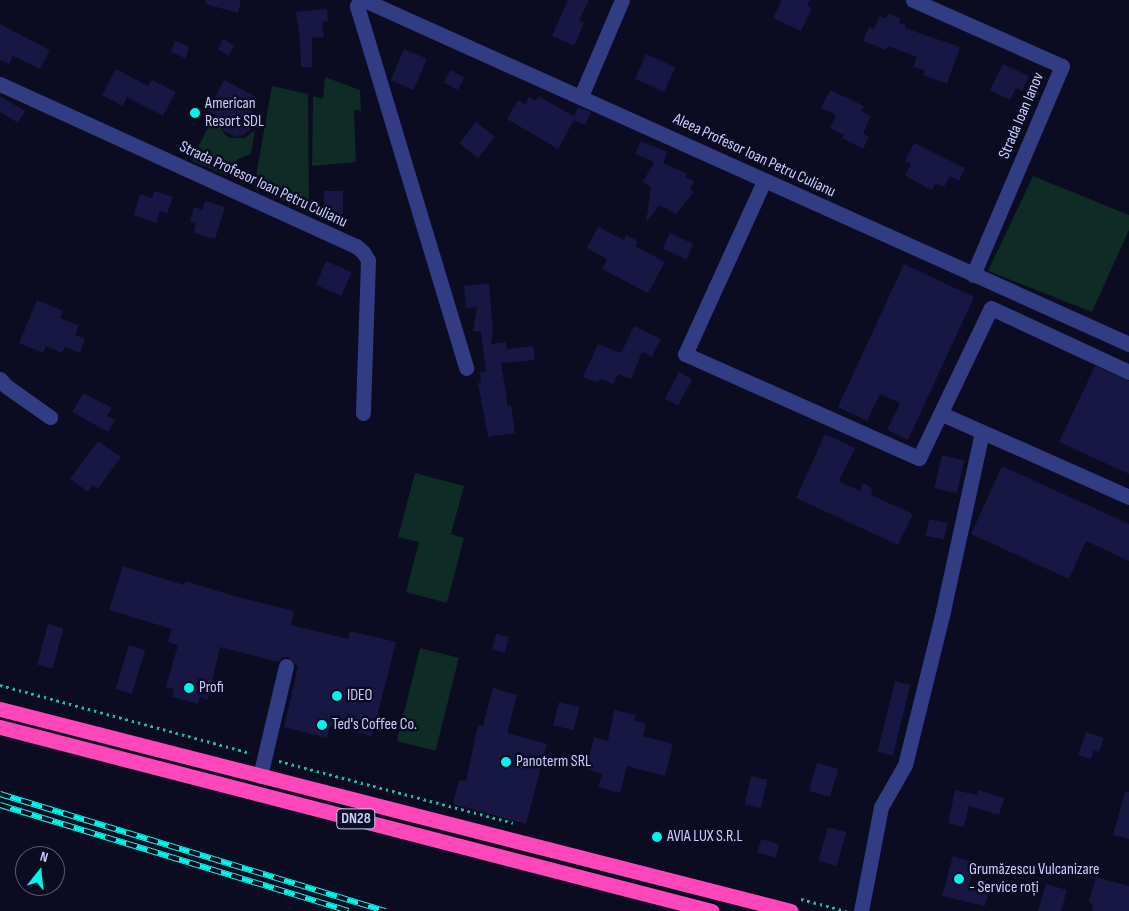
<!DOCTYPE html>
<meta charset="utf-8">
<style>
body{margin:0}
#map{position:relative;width:1129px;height:911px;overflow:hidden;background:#0b0b21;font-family:"Sofia Sans Condensed",sans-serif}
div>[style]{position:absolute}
.green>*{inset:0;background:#0e2b25;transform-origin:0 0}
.building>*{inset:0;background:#181643;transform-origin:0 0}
.path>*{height:2.5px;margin-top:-1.25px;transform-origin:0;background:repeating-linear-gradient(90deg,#24ba9a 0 2.5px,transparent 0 6.5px)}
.minor>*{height:15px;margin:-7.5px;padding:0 7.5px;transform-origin:7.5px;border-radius:7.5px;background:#323c83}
.highway>*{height:15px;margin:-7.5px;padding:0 7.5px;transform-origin:7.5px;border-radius:7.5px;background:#ff46bb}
.rail>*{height:5.5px;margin-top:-2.75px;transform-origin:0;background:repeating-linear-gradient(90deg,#0b0b21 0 11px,#00f6e8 0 22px);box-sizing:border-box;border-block:1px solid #00f6e8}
.dots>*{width:14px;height:14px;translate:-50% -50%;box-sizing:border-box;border:2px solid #0b0b21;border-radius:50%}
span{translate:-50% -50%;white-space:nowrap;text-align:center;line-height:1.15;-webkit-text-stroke:5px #0b0b21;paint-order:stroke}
.shield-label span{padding:1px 4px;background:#0b0b21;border:1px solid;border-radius:4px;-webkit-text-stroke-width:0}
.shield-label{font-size:15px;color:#cbcdff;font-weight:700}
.poi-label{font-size:16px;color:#cbcdff}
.left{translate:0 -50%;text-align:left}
.street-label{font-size:16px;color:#cbcdff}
.north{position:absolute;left:15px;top:846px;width:50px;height:50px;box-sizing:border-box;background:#0b0b21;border:1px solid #58597a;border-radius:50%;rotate:16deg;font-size:14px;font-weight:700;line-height:20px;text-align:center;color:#cbcdff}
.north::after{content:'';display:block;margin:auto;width:18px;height:22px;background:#00f6e8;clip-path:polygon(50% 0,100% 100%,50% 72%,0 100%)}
</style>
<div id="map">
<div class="green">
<div style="clip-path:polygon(325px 77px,360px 90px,361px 111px,354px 110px,356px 162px,312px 166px,313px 96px,323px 99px)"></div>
<div style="clip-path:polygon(272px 86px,308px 94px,309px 213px,254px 187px)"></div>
<div style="clip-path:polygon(212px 118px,217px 121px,225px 135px,231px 138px,245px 138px,255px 130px,251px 154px,238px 159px,231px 165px,226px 175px,192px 161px)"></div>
<div style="clip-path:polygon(1033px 176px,1129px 215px,1129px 230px,1092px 312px,988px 271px)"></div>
<div style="clip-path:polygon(415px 473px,464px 486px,451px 534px,464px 538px,447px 603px,406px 592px,419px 542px,398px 537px)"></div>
<div style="left:420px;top:648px;width:40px;height:96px;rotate:14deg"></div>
</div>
<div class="building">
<div style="clip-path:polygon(206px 0,241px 0,238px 13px,205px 4px)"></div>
<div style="clip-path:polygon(568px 0,589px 0,579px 20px,584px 23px,574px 46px,552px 36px)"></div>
<div style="clip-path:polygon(782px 0,810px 0,807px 6px,812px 8px,801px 31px,773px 18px)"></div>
<div style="clip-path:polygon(327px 9px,328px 21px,322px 22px,324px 37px,312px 38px,312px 67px,301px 67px,300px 40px,296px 12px)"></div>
<div style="clip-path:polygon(888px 13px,900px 18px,899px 23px,906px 25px,905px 28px,960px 47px,947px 84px,923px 75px,925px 71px,913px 66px,917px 57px,888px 46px,886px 50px,863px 41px,869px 27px,874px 29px,880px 16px,886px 19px)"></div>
<div style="clip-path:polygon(0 24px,50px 50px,40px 69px,13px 56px,9px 64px,0 60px)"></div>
<div style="left:223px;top:39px;width:13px;height:12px;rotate:27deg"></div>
<div style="left:175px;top:41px;width:16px;height:12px;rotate:22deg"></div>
<div style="left:404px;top:49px;width:25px;height:34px;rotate:23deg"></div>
<div style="left:646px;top:54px;width:32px;height:27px;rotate:24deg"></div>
<div style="clip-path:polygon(1003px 64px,1029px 76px,1022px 91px,1016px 88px,1010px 100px,990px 90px)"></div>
<div style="clip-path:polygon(116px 69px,148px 86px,152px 80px,176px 92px,163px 116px,127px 97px,123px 106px,102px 95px)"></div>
<div style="left:450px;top:70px;width:16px;height:14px;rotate:27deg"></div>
<div style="clip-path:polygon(224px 80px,255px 96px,251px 105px,254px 122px,252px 128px,243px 135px,237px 137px,226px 133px,222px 129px,219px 117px,208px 111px)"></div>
<div style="clip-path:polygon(830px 90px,864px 106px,861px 111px,871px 116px,863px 134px,869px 137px,863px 149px,842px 138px,844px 135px,830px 128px,836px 115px,821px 108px)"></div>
<div style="clip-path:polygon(0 96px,25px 111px,18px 123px,0 112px)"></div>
<div style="clip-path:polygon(538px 96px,574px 116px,578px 107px,591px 112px,585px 125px,574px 120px,558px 149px,507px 119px,518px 100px,525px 104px,529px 97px,536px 101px)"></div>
<div style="left:476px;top:122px;width:24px;height:27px;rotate:38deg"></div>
<div style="clip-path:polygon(641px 141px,667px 152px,663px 163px,687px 174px,685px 177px,694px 181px,690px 190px,694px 192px,676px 214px,659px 205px,646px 223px,651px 187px,643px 182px,654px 162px,635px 154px)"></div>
<div style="clip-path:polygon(914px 143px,965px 168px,959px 181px,950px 176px,944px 187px,936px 183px,932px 190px,905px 176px,911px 164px,905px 161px)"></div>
<div style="clip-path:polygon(154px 191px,173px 197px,167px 214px,160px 211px,156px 223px,134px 215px,140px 194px,152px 198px)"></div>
<div style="left:343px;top:191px;width:23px;height:19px;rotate:90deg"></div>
<div style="clip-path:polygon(205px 201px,225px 207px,215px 239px,194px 233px,196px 223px,190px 221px,194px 207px,202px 210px)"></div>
<div style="clip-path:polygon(598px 227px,624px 240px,626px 235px,638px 241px,635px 246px,665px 262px,648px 293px,602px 269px,607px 259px,587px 248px)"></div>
<div style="left:670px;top:233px;width:26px;height:17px;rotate:25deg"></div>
<div style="left:326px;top:261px;width:28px;height:26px;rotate:23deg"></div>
<div style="clip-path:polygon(904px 264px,974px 297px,908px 440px,887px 430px,900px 403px,880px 394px,867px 421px,838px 407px)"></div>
<div style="clip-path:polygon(489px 283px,493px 330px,491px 344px,506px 342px,507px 349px,533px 346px,535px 360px,501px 363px,508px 406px,511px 405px,515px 433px,488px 437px,478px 383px,481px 382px,480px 372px,486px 371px,481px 332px,473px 331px,477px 307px,466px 308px,464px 286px)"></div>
<div style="clip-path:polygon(37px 300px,63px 311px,60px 318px,79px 326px,75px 335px,85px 339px,80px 353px,65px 347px,62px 353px,46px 346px,43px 353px,19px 343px)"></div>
<div style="clip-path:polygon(634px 326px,661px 339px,652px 357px,642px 352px,631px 379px,618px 374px,613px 384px,600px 379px,598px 383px,583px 377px,598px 344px,621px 353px)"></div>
<div style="clip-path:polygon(1095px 366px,1129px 381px,1129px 474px,1059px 442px)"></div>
<div style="left:679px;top:372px;width:15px;height:30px;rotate:28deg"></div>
<div style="clip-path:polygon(83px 393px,112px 408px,107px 416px,115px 420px,108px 432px,72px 412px)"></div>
<div style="clip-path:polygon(825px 434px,855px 448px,839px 481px,860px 491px,863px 483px,873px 489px,871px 495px,913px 514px,898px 545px,796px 498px)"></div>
<div style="clip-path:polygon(98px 441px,121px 457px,98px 489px,93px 485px,88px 492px,70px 479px)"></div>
<div style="left:942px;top:455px;width:23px;height:34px;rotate:13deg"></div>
<div style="clip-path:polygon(1002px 466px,1129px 524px,1129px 561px,1086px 541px,1069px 579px,971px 534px)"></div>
<div style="left:929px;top:519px;width:19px;height:17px;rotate:12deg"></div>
<div style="clip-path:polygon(123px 566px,184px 585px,185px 581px,234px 596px,294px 611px,291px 625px,348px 639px,350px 631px,396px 642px,372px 736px,330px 726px,327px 738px,284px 727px,298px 667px,288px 657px,283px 657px,278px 662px,220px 647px,208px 700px,200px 697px,198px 704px,172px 697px,174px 689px,166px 687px,178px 645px,168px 642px,172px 629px,109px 610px)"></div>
<div style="left:48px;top:624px;width:16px;height:42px;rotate:15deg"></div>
<div style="left:496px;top:634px;width:13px;height:16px;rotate:13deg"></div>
<div style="left:129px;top:645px;width:17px;height:46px;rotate:17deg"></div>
<div style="left:895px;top:681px;width:16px;height:73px;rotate:14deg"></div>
<div style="clip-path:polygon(493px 688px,517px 695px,507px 733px,547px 744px,526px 824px,453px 804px,459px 780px,466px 781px,478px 725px,483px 726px)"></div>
<div style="left:559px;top:702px;width:21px;height:24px;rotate:14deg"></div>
<div style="clip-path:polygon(614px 710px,636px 715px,634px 721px,646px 723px,643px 736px,673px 744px,665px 776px,627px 766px,620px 793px,598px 787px,602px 774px,586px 769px,594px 737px,608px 741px)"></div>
<div style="clip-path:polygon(1086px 732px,1104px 738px,1099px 752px,1094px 750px,1091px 759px,1078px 755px)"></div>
<div style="left:817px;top:763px;width:22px;height:29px;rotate:16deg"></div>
<div style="left:751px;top:776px;width:17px;height:29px;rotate:13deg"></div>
<div style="clip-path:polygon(955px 790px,977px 795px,978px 790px,1004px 798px,999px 815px,969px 806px,964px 827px,948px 823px)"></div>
<div style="clip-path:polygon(1125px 792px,1129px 792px,1129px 839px,1113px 835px)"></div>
<div style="left:828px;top:827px;width:19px;height:35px;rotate:16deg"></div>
<div style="left:761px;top:839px;width:19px;height:14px;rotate:16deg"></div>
<div style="clip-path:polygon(953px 856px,975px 863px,969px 885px,989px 890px,985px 906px,942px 896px)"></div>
<div style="clip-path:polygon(1096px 877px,1129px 886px,1129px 911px,1092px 911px,1093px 906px,1089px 901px)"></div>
<div style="clip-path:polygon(1046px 884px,1067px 890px,1061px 911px,1038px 911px)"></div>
</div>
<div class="path">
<div style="left:0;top:685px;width:259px;rotate:15.2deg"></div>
<div style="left:279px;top:761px;width:242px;rotate:14.8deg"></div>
<div style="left:801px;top:899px;width:47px;rotate:14.9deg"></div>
</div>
<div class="minor">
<div style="left:360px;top:0;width:7px;rotate:117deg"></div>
<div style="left:357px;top:6px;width:378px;rotate:73.2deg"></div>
<div style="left:364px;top:0;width:839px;rotate:24.21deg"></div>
<div style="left:913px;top:0;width:163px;rotate:23.9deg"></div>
<div style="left:1062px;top:66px;width:227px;rotate:113.1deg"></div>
<div style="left:0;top:84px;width:391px;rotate:24.5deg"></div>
<div style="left:356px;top:246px;width:9px;rotate:41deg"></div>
<div style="left:363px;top:252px;width:9px;rotate:58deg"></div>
<div style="left:368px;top:260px;width:153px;rotate:91.9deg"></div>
<div style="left:581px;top:96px;width:104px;rotate:-66.9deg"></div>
<div style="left:764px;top:181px;width:190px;rotate:114.5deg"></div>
<div style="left:685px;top:354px;width:256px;rotate:24deg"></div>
<div style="left:919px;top:458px;width:166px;rotate:-64.4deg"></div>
<div style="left:991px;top:308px;width:152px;rotate:24.9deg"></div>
<div style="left:0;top:379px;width:9px;rotate:49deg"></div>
<div style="left:6px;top:386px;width:54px;rotate:35.2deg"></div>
<div style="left:942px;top:414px;width:205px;rotate:23.9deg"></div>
<div style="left:260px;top:776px;width:113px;rotate:-76.7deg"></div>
<div style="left:861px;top:911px;width:106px;rotate:-79.1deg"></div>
<div style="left:881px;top:807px;width:48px;rotate:-60.3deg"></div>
<div style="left:905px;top:765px;width:159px;rotate:-76.1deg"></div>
<div style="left:943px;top:611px;width:183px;rotate:-77.7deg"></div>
</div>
<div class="highway">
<div style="left:0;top:709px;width:816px;rotate:14.33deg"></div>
<div style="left:0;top:727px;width:735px;rotate:14.49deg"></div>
</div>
<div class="rail">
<div style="left:0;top:794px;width:403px;rotate:16.9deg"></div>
<div style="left:0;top:805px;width:364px;rotate:16.9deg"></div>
</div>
<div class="dots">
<div style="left:195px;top:113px;background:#00f6e8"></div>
<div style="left:189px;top:688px;background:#00f6e8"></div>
<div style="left:337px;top:696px;background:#00f6e8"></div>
<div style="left:322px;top:725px;background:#00f6e8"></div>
<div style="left:506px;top:762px;background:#00f6e8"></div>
<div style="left:657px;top:837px;background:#00f6e8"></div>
<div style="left:959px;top:879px;background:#00f6e8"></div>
</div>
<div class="shield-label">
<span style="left:356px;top:819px">DN28</span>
</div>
<div class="poi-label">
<span class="left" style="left:205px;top:113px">American<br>Resort SDL</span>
<span class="left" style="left:199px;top:688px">Profi</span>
<span class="left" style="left:347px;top:696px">IDEO</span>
<span class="left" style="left:332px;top:725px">Ted's Coffee Co.</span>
<span class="left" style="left:516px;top:762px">Panoterm SRL</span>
<span class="left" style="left:667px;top:837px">AVIA LUX S.R.L</span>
<span class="left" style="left:969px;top:879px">Grumăzescu Vulcanizare<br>- Service roți</span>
</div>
<div class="street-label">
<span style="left:1022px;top:116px;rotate:-67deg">Strada Ioan Ianov</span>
<span style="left:754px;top:156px;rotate:25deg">Aleea Profesor Ioan Petru Culianu</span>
<span style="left:263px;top:185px;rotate:25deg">Strada Profesor Ioan Petru Culianu</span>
</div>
<div class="north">N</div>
</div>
